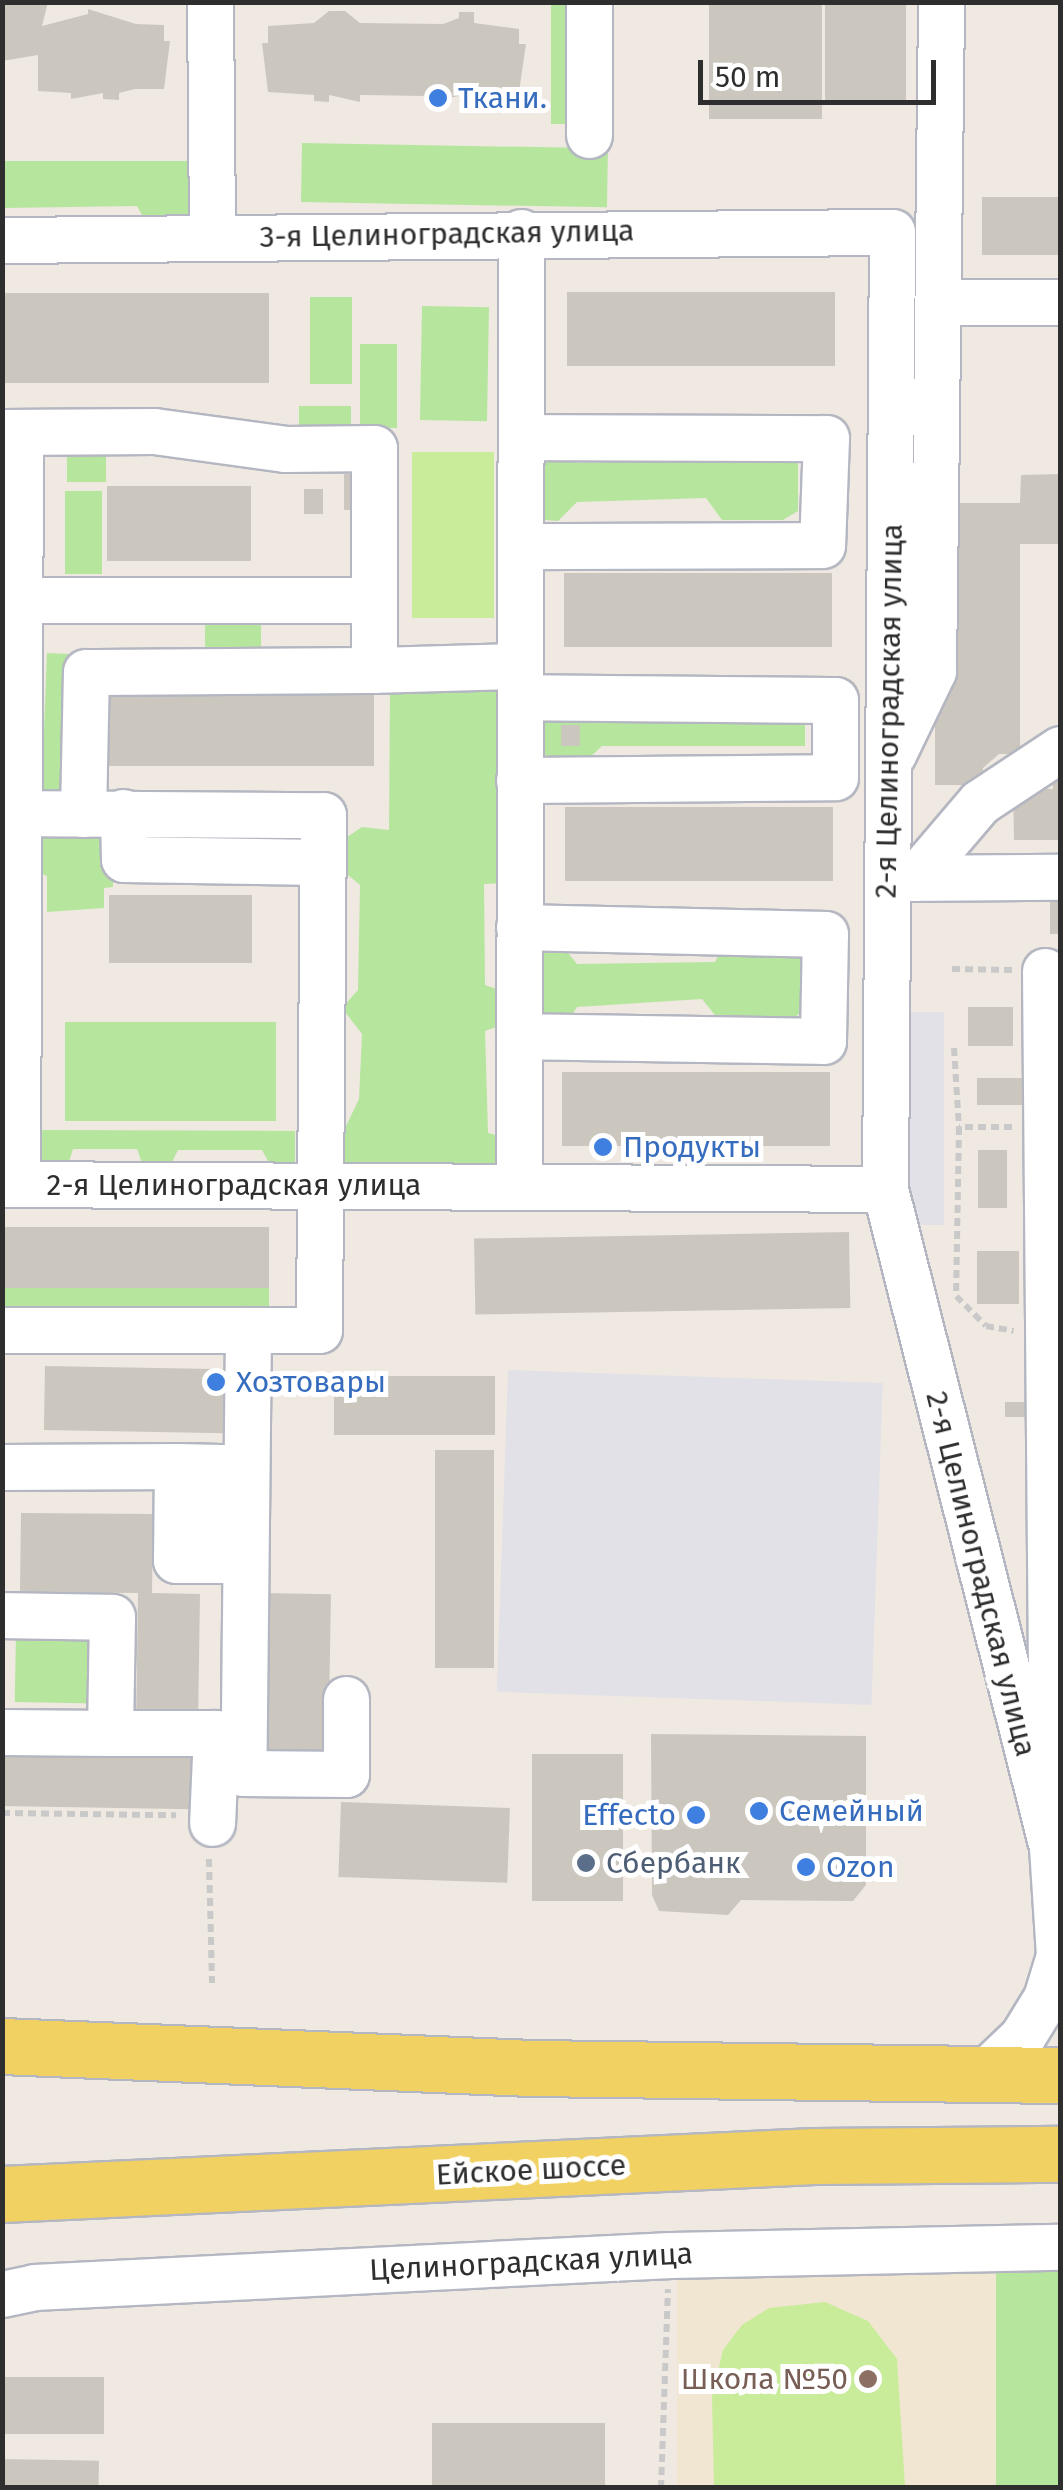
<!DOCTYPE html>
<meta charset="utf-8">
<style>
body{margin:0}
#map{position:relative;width:1063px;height:2490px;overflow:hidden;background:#efe9e1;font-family:"Fira Sans",sans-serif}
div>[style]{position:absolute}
.industrial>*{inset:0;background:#e3e1e8;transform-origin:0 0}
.education>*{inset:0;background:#f0e6d1;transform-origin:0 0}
.green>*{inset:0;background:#b6e59e;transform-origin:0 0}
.pitch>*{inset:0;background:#c9ec9a;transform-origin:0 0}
.building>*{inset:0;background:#cbc7bf;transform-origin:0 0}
.path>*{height:6px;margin-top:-3px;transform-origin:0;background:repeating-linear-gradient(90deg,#c9c9c9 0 8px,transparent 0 13px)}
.roads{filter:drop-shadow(2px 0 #b4b7c1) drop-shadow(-2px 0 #b4b7c1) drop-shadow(0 2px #b4b7c1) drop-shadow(0 -2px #b4b7c1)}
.minor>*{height:45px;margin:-22.5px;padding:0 22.5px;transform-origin:22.5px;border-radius:22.5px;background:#fff}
.major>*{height:55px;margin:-27.5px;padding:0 27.5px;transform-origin:27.5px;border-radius:27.5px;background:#f2d163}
.dots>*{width:28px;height:28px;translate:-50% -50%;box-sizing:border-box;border:5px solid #fff;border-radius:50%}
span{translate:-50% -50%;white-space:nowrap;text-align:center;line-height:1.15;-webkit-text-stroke:10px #fff;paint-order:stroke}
.shop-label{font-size:30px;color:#366cbe}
.left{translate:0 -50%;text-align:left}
.right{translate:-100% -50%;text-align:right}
.street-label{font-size:30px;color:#2e2e2e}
.service-label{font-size:30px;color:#4e5e75}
.education-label{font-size:30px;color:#785e54}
.frame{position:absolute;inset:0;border:5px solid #2e2e2e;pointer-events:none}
.scale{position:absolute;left:698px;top:60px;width:238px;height:45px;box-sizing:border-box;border:5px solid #2e2e2e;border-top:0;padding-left:12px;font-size:30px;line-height:35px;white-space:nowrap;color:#2e2e2e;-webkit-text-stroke:8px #fff;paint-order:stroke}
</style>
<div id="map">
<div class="industrial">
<div style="left:910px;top:1012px;width:34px;height:213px"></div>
<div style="left:508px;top:1370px;width:375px;height:322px;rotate:2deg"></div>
</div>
<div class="education">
<div style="left:1060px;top:2258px;width:229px;height:383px;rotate:90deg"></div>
</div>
<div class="green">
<div style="left:551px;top:3px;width:33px;height:121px"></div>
<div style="left:302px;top:143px;width:306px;height:59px;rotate:1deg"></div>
<div style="clip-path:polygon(2px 161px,193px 161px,193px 211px,185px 229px,150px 229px,137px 206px,3px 208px)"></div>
<div style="left:310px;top:297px;width:42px;height:87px"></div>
<div style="left:422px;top:306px;width:67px;height:114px;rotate:1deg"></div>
<div style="left:360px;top:344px;width:37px;height:84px"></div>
<div style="left:299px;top:406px;width:52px;height:32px"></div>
<div style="left:67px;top:439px;width:39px;height:43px"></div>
<div style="clip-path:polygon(724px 444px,786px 447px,798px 464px,798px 511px,783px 520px,722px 520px,706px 498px,577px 502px,558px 521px,544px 520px,538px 509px,540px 453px,558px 445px,575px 463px,706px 462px)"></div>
<div style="left:65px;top:491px;width:37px;height:83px"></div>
<div style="left:205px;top:612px;width:56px;height:41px"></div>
<div style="clip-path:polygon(47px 653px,70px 654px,73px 781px,62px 794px,36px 793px,29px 740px,44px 732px)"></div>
<div style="clip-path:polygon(497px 686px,507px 690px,507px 883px,484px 884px,485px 985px,503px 991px,505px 1024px,485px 1031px,488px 1133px,504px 1137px,510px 1166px,356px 1175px,340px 1161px,337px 1145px,359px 1099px,362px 1034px,342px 1008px,358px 990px,360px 885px,336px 865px,338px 843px,362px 827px,389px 830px,390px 688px)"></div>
<div style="clip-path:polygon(805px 715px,805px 746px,602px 746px,586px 761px,554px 762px,540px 750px,540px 717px)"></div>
<div style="clip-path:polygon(30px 831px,99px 832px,113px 855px,113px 887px,104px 888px,104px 908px,47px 912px,47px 876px,32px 869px)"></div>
<div style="clip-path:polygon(726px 941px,806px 956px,805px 1008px,785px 1027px,726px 1029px,702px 999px,577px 1007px,564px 1028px,544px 1025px,537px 959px,546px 948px,560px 943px,577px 964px,715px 962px)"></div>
<div style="left:65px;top:1022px;width:211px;height:99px"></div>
<div style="clip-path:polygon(44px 1130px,295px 1131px,295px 1162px,286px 1173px,275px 1174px,262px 1150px,178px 1150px,171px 1164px,144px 1169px,137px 1149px,73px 1149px,67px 1168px,33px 1171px,35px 1133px)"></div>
<div style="left:3px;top:1288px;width:266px;height:28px"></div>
<div style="left:16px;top:1632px;width:81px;height:70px;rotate:1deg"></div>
<div style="left:1060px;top:2259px;width:228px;height:64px;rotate:90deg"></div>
</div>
<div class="pitch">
<div style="left:412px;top:452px;width:82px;height:166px"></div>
<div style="clip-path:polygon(825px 2302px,868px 2321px,897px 2359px,905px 2487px,714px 2487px,712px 2397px,723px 2350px,742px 2325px,769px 2308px)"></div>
</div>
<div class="building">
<div style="clip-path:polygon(2px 2px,48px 2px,42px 26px,88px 14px,88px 9px,136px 24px,164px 25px,164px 41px,170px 41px,164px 89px,135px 89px,119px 93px,119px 100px,103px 99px,103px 93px,71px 99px,71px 93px,38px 91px,38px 55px,2px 61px)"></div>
<div style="left:709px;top:2px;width:113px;height:117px"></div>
<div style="left:825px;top:2px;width:81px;height:100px"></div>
<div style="clip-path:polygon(329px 11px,345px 11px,360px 23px,443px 24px,459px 18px,459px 12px,474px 12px,474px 23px,519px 29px,519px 44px,526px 44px,519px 92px,473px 96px,473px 103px,459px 102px,459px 96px,426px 102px,426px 96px,360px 95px,360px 102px,329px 95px,329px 102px,314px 101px,314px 95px,268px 92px,262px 43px,268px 43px,268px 26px,314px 23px)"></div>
<div style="left:1060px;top:197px;width:58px;height:78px;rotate:90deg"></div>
<div style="left:567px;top:292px;width:268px;height:74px"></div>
<div style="left:2px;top:293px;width:267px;height:90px"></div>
<div style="left:344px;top:474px;width:19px;height:36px"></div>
<div style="clip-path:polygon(1060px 474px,1060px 544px,1020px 544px,1020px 754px,999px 754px,983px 768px,983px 785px,935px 785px,935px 503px,1020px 503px,1021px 475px)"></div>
<div style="left:107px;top:486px;width:144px;height:75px"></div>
<div style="left:304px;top:489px;width:19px;height:25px"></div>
<div style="left:564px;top:573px;width:268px;height:74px"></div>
<div style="left:107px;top:690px;width:267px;height:76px"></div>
<div style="left:561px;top:725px;width:19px;height:21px"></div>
<div style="clip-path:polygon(1053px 761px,1060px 761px,1060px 840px,1014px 840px,1013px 789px,1053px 789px)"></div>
<div style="left:565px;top:807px;width:268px;height:74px"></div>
<div style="left:109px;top:895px;width:143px;height:68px"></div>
<div style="left:1050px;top:900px;width:10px;height:34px"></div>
<div style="left:968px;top:1007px;width:45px;height:39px"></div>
<div style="left:562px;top:1072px;width:268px;height:74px"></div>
<div style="left:977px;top:1078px;width:48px;height:27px"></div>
<div style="left:978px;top:1150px;width:29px;height:58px"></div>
<div style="left:2px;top:1227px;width:267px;height:61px"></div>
<div style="left:849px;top:1232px;width:76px;height:375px;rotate:89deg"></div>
<div style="left:977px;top:1251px;width:42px;height:53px"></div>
<div style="left:45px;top:1366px;width:183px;height:64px;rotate:1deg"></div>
<div style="left:334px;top:1376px;width:161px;height:59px"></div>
<div style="left:1005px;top:1402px;width:24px;height:15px"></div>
<div style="left:435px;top:1450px;width:59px;height:218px"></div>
<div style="clip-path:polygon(21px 1513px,153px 1514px,152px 1593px,200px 1594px,198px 1725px,136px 1724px,138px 1593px,20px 1592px)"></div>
<div style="left:262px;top:1593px;width:69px;height:164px;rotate:1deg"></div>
<div style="clip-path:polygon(651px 1734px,866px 1736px,866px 1885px,853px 1901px,741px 1900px,728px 1915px,659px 1911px,652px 1895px)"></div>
<div style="left:2px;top:1746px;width:207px;height:60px;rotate:1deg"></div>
<div style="left:532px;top:1754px;width:91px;height:147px"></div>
<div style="left:341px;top:1802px;width:169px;height:75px;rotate:2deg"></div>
<div style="left:104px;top:2377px;width:57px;height:102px;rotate:90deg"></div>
<div style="left:605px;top:2423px;width:65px;height:173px;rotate:90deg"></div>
<div style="left:2px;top:2459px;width:97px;height:29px;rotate:1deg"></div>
</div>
<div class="path">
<div style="left:952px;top:969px;width:60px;rotate:1deg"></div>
<div style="left:954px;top:1048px;width:79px;rotate:86.4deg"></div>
<div style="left:1012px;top:1127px;width:53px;rotate:180deg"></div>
<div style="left:959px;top:1127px;width:169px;rotate:91deg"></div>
<div style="left:956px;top:1296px;width:42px;rotate:45deg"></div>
<div style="left:986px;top:1326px;width:28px;rotate:10deg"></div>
<div style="left:2px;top:1813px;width:174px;rotate:0.7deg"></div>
<div style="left:209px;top:1859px;width:124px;rotate:88.6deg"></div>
<div style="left:661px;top:2488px;width:199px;rotate:-88deg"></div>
</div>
<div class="roads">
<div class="minor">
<div style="left:210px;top:2px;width:236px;rotate:89.5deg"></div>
<div style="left:589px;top:135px;width:133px;rotate:-90deg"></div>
<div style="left:2px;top:240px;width:890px;rotate:-0.52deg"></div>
<div style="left:892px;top:232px;width:957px;rotate:90.42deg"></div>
<div style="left:885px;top:1189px;width:679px;rotate:75.76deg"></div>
<div style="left:1052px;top:1847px;width:125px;rotate:86.3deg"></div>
<div style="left:937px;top:302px;width:123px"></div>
<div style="left:2px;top:432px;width:152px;rotate:-0.4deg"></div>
<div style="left:154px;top:431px;width:132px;rotate:7.8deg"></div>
<div style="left:285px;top:449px;width:89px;rotate:-0.6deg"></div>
<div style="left:374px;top:448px;width:222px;rotate:90deg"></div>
<div style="left:374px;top:670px;width:145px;rotate:-1.6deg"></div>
<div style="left:522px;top:437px;width:304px;rotate:0.2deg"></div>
<div style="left:826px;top:438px;width:107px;rotate:92.1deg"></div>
<div style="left:822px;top:545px;width:300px;rotate:179.8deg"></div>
<div style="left:20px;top:600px;width:353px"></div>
<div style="left:893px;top:754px;width:92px;rotate:-64.3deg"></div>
<div style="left:933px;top:671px;width:669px;rotate:-89.31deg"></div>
<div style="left:519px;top:780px;width:316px;rotate:-0.5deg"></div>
<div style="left:835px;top:777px;width:77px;rotate:-90deg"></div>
<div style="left:835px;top:700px;width:314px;rotate:-179.5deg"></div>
<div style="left:123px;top:812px;width:47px;rotate:88.8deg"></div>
<div style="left:124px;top:859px;width:198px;rotate:0.9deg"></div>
<div style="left:2px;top:813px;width:321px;rotate:0.4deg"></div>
<div style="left:323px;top:815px;width:515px;rotate:90.45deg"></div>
<div style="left:319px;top:1330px;width:317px;rotate:180deg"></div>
<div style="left:83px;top:814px;width:142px;rotate:-88.8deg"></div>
<div style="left:86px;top:672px;width:288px;rotate:-0.4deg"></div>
<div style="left:898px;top:878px;width:162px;rotate:-0.4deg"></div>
<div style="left:915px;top:878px;width:100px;rotate:-49.5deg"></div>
<div style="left:980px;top:802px;width:96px;rotate:-33.5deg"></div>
<div style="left:519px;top:927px;width:306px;rotate:1.3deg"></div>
<div style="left:825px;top:934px;width:107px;rotate:91.1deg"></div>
<div style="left:823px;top:1041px;width:304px;rotate:-179.1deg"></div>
<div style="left:1045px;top:971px;width:817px;rotate:89.51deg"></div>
<div style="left:2px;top:1184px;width:883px;rotate:0.32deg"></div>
<div style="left:17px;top:1184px;width:752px;rotate:-89.77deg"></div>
<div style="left:519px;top:1187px;width:955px;rotate:-89.88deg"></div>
<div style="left:248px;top:1330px;width:443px;rotate:90.6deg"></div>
<div style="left:243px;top:1773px;width:103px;rotate:0.6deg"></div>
<div style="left:346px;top:1774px;width:75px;rotate:-90deg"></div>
<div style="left:2px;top:1467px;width:175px;rotate:-0.3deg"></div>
<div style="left:177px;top:1466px;width:44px;rotate:1.3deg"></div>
<div style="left:221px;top:1467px;width:93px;rotate:90deg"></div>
<div style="left:221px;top:1560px;width:45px;rotate:180deg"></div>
<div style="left:176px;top:1560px;width:94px;rotate:-89.4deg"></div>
<div style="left:2px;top:1615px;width:110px;rotate:1deg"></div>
<div style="left:112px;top:1617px;width:116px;rotate:91deg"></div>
<div style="left:110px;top:1733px;width:108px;rotate:-179.5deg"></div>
<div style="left:110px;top:1733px;width:106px"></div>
<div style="left:216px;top:1733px;width:90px;rotate:92.5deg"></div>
<div style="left:982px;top:2075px;width:55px;rotate:-43.5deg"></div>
<div style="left:1022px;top:2037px;width:46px;rotate:-58.4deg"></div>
<div style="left:1046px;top:1998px;width:39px;rotate:-73deg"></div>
<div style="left:2px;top:2294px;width:33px;rotate:-12deg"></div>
<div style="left:34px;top:2287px;width:637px;rotate:-2.88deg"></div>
<div style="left:670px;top:2255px;width:390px;rotate:-1.2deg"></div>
</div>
<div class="major">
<div style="left:2px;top:2046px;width:529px;rotate:2.38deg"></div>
<div style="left:531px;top:2068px;width:529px;rotate:0.76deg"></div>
<div style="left:2px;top:2194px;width:813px;rotate:-2.68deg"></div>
<div style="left:814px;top:2156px;width:246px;rotate:-0.5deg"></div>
</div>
</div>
<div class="dots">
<div style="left:438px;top:98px;background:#3f7fe0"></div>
<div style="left:603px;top:1147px;background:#3f7fe0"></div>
<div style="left:216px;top:1382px;background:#3f7fe0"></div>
<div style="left:759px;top:1811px;background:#3f7fe0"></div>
<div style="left:696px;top:1815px;background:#3f7fe0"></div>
<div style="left:586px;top:1863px;background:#5c6f8a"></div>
<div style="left:806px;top:1867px;background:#3f7fe0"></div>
<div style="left:868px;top:2379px;background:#8d6e63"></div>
</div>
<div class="shop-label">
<span class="left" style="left:458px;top:98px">Ткани.</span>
<span class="left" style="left:623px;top:1147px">Продукты</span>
<span class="left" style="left:236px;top:1382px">Хозтовары</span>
<span class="left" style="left:779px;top:1811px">Семейный</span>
<span class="right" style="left:676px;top:1815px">Effecto</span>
<span class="left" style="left:826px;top:1867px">Ozon</span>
</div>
<div class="street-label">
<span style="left:447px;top:234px;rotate:-1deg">3-я Целиноградская улица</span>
<span style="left:889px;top:711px;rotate:-89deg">2-я Целиноградская улица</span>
<span style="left:234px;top:1185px">2-я Целиноградская улица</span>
<span style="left:981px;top:1574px;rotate:76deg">2-я Целиноградская улица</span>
<span style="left:531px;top:2170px;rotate:-3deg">Ейское шоссе</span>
<span style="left:531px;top:2262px;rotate:-3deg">Целиноградская улица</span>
</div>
<div class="service-label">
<span class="left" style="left:606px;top:1863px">Сбербанк</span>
</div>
<div class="education-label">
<span class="right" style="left:848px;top:2379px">Школа №50</span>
</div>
<div class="frame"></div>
<div class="scale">50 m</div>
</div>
